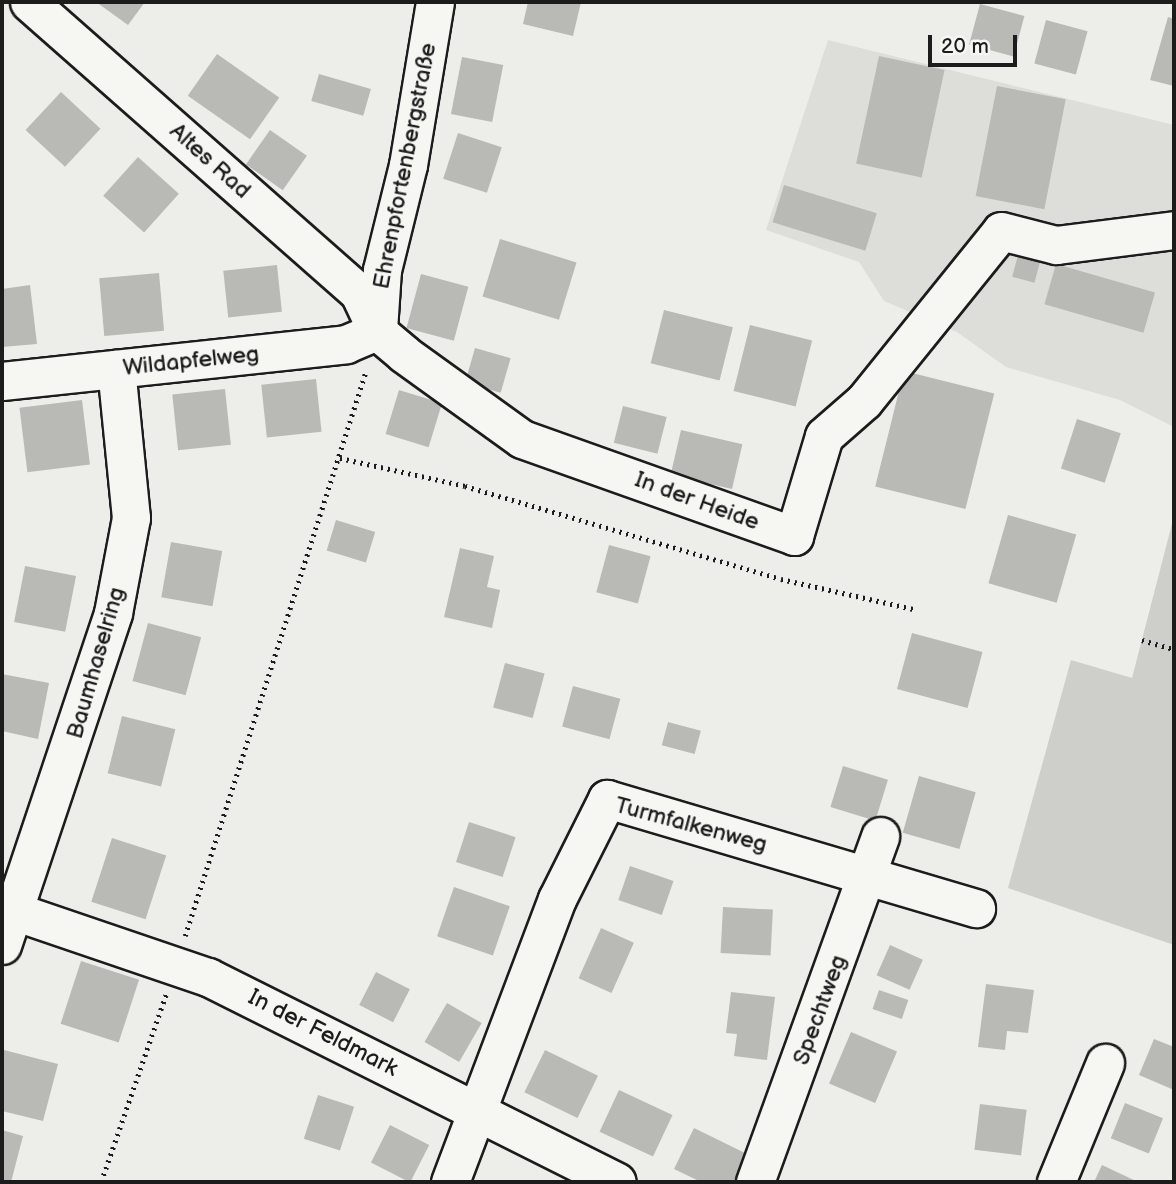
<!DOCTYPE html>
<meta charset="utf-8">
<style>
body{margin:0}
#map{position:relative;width:1176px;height:1184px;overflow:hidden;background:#edede9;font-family:"Balsamiq Sans",sans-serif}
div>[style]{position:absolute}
.built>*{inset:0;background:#ddddda}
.green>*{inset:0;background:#cececb}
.building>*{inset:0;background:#b9b9b6;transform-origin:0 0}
.path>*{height:4.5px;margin-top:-2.25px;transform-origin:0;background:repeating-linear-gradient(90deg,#1c1c1c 0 2px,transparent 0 7px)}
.roads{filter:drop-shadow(2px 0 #1c1c1c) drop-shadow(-2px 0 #1c1c1c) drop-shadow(0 2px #1c1c1c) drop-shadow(0 -2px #1c1c1c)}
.minor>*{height:37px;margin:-18.5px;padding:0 18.5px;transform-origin:18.5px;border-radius:18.5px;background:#f6f6f2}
span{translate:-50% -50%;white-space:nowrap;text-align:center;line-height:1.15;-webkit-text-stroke:5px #f6f6f2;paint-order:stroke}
.street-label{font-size:23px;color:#1c1c1c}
.frame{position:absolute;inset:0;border:4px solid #1c1c1c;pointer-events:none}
.scale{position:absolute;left:928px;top:35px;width:89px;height:32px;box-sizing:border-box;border:4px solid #1c1c1c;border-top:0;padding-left:9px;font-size:21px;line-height:24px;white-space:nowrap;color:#1c1c1c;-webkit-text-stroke:5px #f6f6f2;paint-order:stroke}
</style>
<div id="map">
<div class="built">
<div style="clip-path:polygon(828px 40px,1174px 125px,1174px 427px,1120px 400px,1006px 367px,957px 332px,884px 301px,859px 262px,766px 230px)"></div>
</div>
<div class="green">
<div style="clip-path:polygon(1174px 516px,1174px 945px,1008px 888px,1071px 660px,1132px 678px)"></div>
</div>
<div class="building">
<div style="clip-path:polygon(96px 2px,145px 2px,128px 25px)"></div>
<div style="clip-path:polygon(528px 2px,581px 2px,573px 36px,523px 24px)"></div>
<div style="left:980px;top:4px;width:46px;height:42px;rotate:15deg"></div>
<div style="clip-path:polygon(1168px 17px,1174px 19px,1174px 86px,1150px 80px)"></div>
<div style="left:1046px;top:20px;width:43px;height:45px;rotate:15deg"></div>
<div style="left:217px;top:54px;width:76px;height:51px;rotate:35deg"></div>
<div style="left:879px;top:56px;width:67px;height:110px;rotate:12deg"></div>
<div style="left:462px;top:57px;width:42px;height:58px;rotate:11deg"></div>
<div style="left:319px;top:74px;width:54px;height:28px;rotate:16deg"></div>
<div style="left:997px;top:86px;width:70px;height:112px;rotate:11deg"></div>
<div style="left:61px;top:92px;width:54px;height:52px;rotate:43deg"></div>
<div style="left:270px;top:130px;width:45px;height:42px;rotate:35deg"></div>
<div style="left:458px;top:133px;width:46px;height:48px;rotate:18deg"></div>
<div style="left:138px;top:157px;width:55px;height:52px;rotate:42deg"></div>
<div style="left:784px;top:185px;width:97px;height:39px;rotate:17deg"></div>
<div style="left:500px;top:239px;width:80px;height:60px;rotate:17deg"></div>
<div style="left:1021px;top:244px;width:23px;height:34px;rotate:15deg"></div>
<div style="left:1056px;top:264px;width:103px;height:42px;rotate:16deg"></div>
<div style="left:277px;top:265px;width:47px;height:54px;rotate:84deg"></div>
<div style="left:159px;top:273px;width:58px;height:60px;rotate:85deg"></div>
<div style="left:421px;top:274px;width:49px;height:56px;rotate:15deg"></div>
<div style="clip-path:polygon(30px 285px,37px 344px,2px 347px,2px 289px)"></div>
<div style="left:664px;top:310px;width:71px;height:55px;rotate:14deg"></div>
<div style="left:750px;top:325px;width:64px;height:68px;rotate:14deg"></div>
<div style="left:475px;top:348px;width:37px;height:36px;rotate:16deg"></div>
<div style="left:904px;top:371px;width:93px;height:119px;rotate:14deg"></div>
<div style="left:316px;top:379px;width:53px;height:55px;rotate:84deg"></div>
<div style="left:225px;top:389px;width:56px;height:53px;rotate:84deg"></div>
<div style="left:399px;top:390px;width:45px;height:46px;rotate:17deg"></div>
<div style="left:82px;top:400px;width:65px;height:63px;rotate:83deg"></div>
<div style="left:623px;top:406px;width:45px;height:38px;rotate:14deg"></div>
<div style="left:1077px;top:419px;width:46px;height:52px;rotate:18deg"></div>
<div style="left:681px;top:430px;width:63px;height:46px;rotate:13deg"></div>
<div style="left:1008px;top:515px;width:71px;height:71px;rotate:16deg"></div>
<div style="left:336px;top:520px;width:41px;height:32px;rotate:17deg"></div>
<div style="left:171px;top:542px;width:52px;height:56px;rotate:10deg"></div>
<div style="left:609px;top:545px;width:43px;height:49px;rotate:15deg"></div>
<div style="clip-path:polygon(460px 548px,494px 556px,487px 587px,500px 590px,492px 628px,444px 617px)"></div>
<div style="left:25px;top:566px;width:52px;height:57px;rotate:11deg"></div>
<div style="left:148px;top:623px;width:55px;height:60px;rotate:15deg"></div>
<div style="left:912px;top:633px;width:73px;height:58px;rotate:15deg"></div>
<div style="left:505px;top:663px;width:41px;height:46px;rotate:15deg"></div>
<div style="clip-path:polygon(2px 674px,49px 683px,38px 739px,2px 731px)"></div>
<div style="left:573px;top:686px;width:49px;height:42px;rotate:15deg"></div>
<div style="left:122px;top:716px;width:55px;height:59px;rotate:14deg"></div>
<div style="left:668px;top:722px;width:34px;height:24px;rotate:15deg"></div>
<div style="left:843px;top:766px;width:47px;height:43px;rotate:17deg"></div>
<div style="left:919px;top:776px;width:59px;height:59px;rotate:16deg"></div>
<div style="left:469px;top:822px;width:49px;height:42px;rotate:18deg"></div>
<div style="left:112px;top:838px;width:57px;height:67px;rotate:18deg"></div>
<div style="left:630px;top:866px;width:46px;height:36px;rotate:19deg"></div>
<div style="left:454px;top:887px;width:59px;height:52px;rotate:19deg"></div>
<div style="left:723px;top:907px;width:50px;height:46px;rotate:3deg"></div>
<div style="left:601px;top:928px;width:36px;height:55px;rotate:24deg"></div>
<div style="left:890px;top:945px;width:36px;height:33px;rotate:24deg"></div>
<div style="left:81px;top:961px;width:61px;height:66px;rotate:18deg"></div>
<div style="left:376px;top:972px;width:38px;height:37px;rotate:27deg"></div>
<div style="clip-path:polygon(986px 984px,1034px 990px,1028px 1033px,1007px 1031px,1005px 1050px,978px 1047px)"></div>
<div style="left:879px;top:990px;width:31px;height:20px;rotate:19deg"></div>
<div style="clip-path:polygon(731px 992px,775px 997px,767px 1060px,734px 1056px,737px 1034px,726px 1033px)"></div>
<div style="left:447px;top:1003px;width:40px;height:45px;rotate:30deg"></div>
<div style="left:851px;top:1032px;width:50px;height:56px;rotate:23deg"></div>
<div style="clip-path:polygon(1154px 1039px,1174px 1047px,1174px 1090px,1139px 1075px)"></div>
<div style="clip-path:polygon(4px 1050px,58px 1064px,43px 1121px,2px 1111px)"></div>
<div style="left:545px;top:1050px;width:59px;height:47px;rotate:26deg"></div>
<div style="left:619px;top:1090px;width:59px;height:46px;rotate:25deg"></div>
<div style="left:318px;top:1095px;width:38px;height:46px;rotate:18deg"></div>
<div style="left:1125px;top:1103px;width:41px;height:38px;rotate:22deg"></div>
<div style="left:980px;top:1104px;width:47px;height:46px;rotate:7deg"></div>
<div style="left:390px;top:1125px;width:44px;height:42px;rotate:27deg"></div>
<div style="clip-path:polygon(694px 1128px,747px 1154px,733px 1182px,701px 1182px,674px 1169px)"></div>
<div style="clip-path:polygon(2px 1130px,23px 1136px,11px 1182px,2px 1182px)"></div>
<div style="clip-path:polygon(1102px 1165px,1138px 1182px,1094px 1182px)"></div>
</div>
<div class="path">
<div style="left:340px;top:458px;width:128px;rotate:12.6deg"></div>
<div style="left:465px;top:486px;width:329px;rotate:16.4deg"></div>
<div style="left:781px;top:579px;width:139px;rotate:12.8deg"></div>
<div style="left:1142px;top:640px;width:33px;rotate:16deg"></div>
<div style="left:185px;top:936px;width:593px;rotate:-72.24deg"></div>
<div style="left:101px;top:1182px;width:199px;rotate:-70.9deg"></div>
</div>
<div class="roads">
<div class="minor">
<div style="left:29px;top:2px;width:440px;rotate:41.4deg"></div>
<div style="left:359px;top:293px;width:42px;rotate:64.7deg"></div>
<div style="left:377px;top:331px;width:35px;rotate:40deg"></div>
<div style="left:404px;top:354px;width:145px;rotate:35.8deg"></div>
<div style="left:522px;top:439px;width:289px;rotate:19.6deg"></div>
<div style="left:794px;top:536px;width:104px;rotate:-73.3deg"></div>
<div style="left:824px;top:436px;width:53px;rotate:-41.2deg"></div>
<div style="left:864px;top:401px;width:218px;rotate:-51.1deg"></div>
<div style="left:1001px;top:231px;width:57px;rotate:14.3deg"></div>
<div style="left:1056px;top:245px;width:119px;rotate:-7.2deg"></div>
<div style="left:378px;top:330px;width:60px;rotate:-86.2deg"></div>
<div style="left:382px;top:270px;width:108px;rotate:-76.1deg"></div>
<div style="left:408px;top:165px;width:165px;rotate:-80.6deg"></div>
<div style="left:2px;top:381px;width:346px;rotate:-6.1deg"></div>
<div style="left:346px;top:344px;width:34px;rotate:-23deg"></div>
<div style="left:2px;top:907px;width:218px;rotate:18.8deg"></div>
<div style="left:208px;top:977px;width:457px;rotate:26.6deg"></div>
<div style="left:2px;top:945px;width:350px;rotate:-71.5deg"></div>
<div style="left:113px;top:613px;width:97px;rotate:-79.3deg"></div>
<div style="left:131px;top:518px;width:150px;rotate:-95.7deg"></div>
<div style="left:450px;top:1182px;width:303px;rotate:-69.3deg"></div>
<div style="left:557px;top:899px;width:112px;rotate:-63.4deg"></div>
<div style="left:607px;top:799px;width:385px;rotate:16.5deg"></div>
<div style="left:755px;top:1182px;width:368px;rotate:-70.1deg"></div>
<div style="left:1056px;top:1182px;width:129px;rotate:-67.6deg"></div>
</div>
</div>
<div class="street-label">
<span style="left:210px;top:161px;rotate:42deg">Altes Rad</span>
<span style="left:405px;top:166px;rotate:-79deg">Ehrenpfortenbergstraße</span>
<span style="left:191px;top:361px;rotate:-6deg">Wildapfelweg</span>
<span style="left:697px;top:501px;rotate:20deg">In der Heide</span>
<span style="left:96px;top:663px;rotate:-74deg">Baumhaselring</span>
<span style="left:691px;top:825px;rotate:15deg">Turmfalkenweg</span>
<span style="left:820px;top:1010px;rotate:-70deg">Spechtweg</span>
<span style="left:323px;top:1033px;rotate:27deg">In der Feldmark</span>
</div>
<div class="frame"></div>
<div class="scale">20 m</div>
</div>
